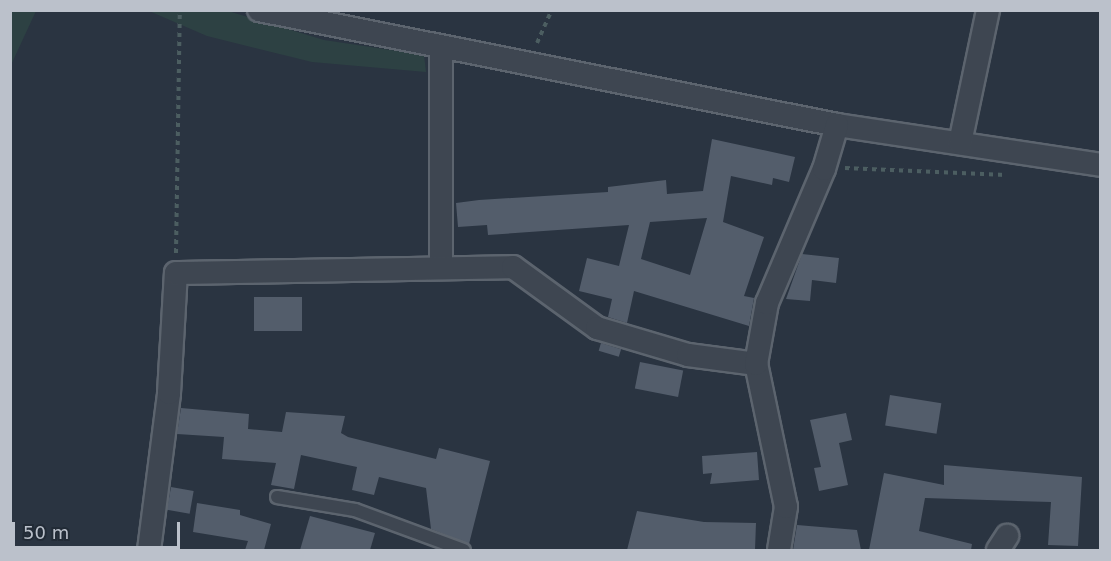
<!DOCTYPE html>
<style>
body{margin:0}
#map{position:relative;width:1111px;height:561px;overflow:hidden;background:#2a3441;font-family:"DejaVu Sans",sans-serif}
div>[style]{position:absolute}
.green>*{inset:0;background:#2d4143}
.building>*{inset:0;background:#535d6b;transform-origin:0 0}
.path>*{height:4px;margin-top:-2px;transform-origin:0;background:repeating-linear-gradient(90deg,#4c5e61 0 4.5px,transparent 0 9px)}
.roads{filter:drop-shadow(2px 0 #5c646e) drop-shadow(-2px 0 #5c646e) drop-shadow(0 2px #5c646e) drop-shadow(0 -2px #5c646e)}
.service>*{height:12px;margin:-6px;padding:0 6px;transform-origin:6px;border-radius:6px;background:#3e4651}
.minor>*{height:22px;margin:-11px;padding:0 11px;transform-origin:11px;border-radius:11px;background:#3e4651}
span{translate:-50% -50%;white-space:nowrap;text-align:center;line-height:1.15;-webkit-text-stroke:5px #222b36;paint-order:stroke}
.frame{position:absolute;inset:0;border:12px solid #bbc1cb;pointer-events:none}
.scale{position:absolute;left:12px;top:522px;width:168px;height:27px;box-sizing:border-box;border:3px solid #bbc1cb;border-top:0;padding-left:8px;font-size:18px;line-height:21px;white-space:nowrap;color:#bbc1cb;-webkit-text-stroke:4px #222b36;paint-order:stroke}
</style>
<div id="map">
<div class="green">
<div style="clip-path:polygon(11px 10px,36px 11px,11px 65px,10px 11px)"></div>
<div style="clip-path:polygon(149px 11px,228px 11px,324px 40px,424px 55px,426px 72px,312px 62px,207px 36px)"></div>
</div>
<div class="building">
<div style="clip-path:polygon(evenodd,712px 139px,795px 157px,789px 182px,773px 178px,772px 185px,731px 176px,723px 222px,764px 237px,744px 296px,754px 298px,749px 326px,634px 291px,627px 323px,608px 317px,612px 299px,579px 291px,587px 258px,619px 266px,629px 225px,488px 235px,487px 225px,458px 227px,456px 203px,479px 200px,608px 192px,608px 187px,666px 180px,667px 194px,703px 191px,712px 139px,707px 218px,690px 275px,641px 259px,650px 222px,707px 218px)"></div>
<div style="clip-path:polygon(802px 254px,839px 258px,836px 283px,812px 280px,810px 301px,786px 299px)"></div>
<div style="left:254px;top:297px;width:48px;height:34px"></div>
<div style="left:601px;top:343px;width:21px;height:8px;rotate:17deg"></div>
<div style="left:640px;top:362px;width:44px;height:27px;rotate:11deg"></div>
<div style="left:890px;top:395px;width:52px;height:31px;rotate:9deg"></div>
<div style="clip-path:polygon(181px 408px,249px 414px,248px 429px,282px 432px,286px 412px,345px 416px,341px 433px,348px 437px,436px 459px,439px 448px,490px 461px,469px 544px,431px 529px,426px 488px,379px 477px,374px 495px,352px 490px,357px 467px,301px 455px,294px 489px,271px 485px,276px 463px,222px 459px,224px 437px,177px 434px)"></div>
<div style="clip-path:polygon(846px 413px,852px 440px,839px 443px,848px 485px,819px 491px,814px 468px,821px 467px,810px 420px)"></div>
<div style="clip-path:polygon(757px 452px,759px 480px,710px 484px,712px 473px,703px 474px,702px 456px)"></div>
<div style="clip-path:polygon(944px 465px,1082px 477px,1078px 546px,1048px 545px,1051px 502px,925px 498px,919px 531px,972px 544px,971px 550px,869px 550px,884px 473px,944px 485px)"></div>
<div style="left:171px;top:487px;width:23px;height:23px;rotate:10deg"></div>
<div style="clip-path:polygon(197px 503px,240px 510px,240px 515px,271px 524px,264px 550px,245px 550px,248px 541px,193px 532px)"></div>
<div style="clip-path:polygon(637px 511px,704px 522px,756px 523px,755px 550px,627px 550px)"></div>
<div style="clip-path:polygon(310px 516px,375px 533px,370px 550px,300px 550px)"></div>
<div style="clip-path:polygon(797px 525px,857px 530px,861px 550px,793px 550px)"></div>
</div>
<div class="path">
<div style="left:537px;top:43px;width:36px;rotate:-66deg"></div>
<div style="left:845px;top:168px;width:161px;rotate:2.5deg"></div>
<div style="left:176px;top:253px;width:243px;rotate:-89.1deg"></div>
</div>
<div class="roads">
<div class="service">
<div style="left:277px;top:497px;width:79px;rotate:9.5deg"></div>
<div style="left:355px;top:510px;width:116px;rotate:20.2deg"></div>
</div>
<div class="minor">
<div style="left:259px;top:10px;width:589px;rotate:11.25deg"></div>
<div style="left:837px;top:125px;width:266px;rotate:8.6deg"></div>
<div style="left:441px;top:48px;width:218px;rotate:90deg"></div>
<div style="left:960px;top:143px;width:136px;rotate:-78.1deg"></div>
<div style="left:149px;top:550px;width:158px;rotate:-82.7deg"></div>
<div style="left:169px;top:393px;width:120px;rotate:-86.7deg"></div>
<div style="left:176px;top:273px;width:337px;rotate:-1deg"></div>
<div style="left:513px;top:267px;width:104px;rotate:36deg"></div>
<div style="left:597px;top:328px;width:95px;rotate:16.5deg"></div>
<div style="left:688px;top:355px;width:69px;rotate:7.5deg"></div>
<div style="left:779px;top:550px;width:44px;rotate:-80.8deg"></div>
<div style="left:786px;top:507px;width:146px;rotate:-101.8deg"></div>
<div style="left:756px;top:364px;width:62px;rotate:-79.8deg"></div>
<div style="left:767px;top:303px;width:146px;rotate:-67deg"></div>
<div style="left:824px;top:169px;width:46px;rotate:-73.5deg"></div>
<div style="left:998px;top:550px;width:17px;rotate:-57deg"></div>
</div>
</div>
<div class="frame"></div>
<div class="scale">50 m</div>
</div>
